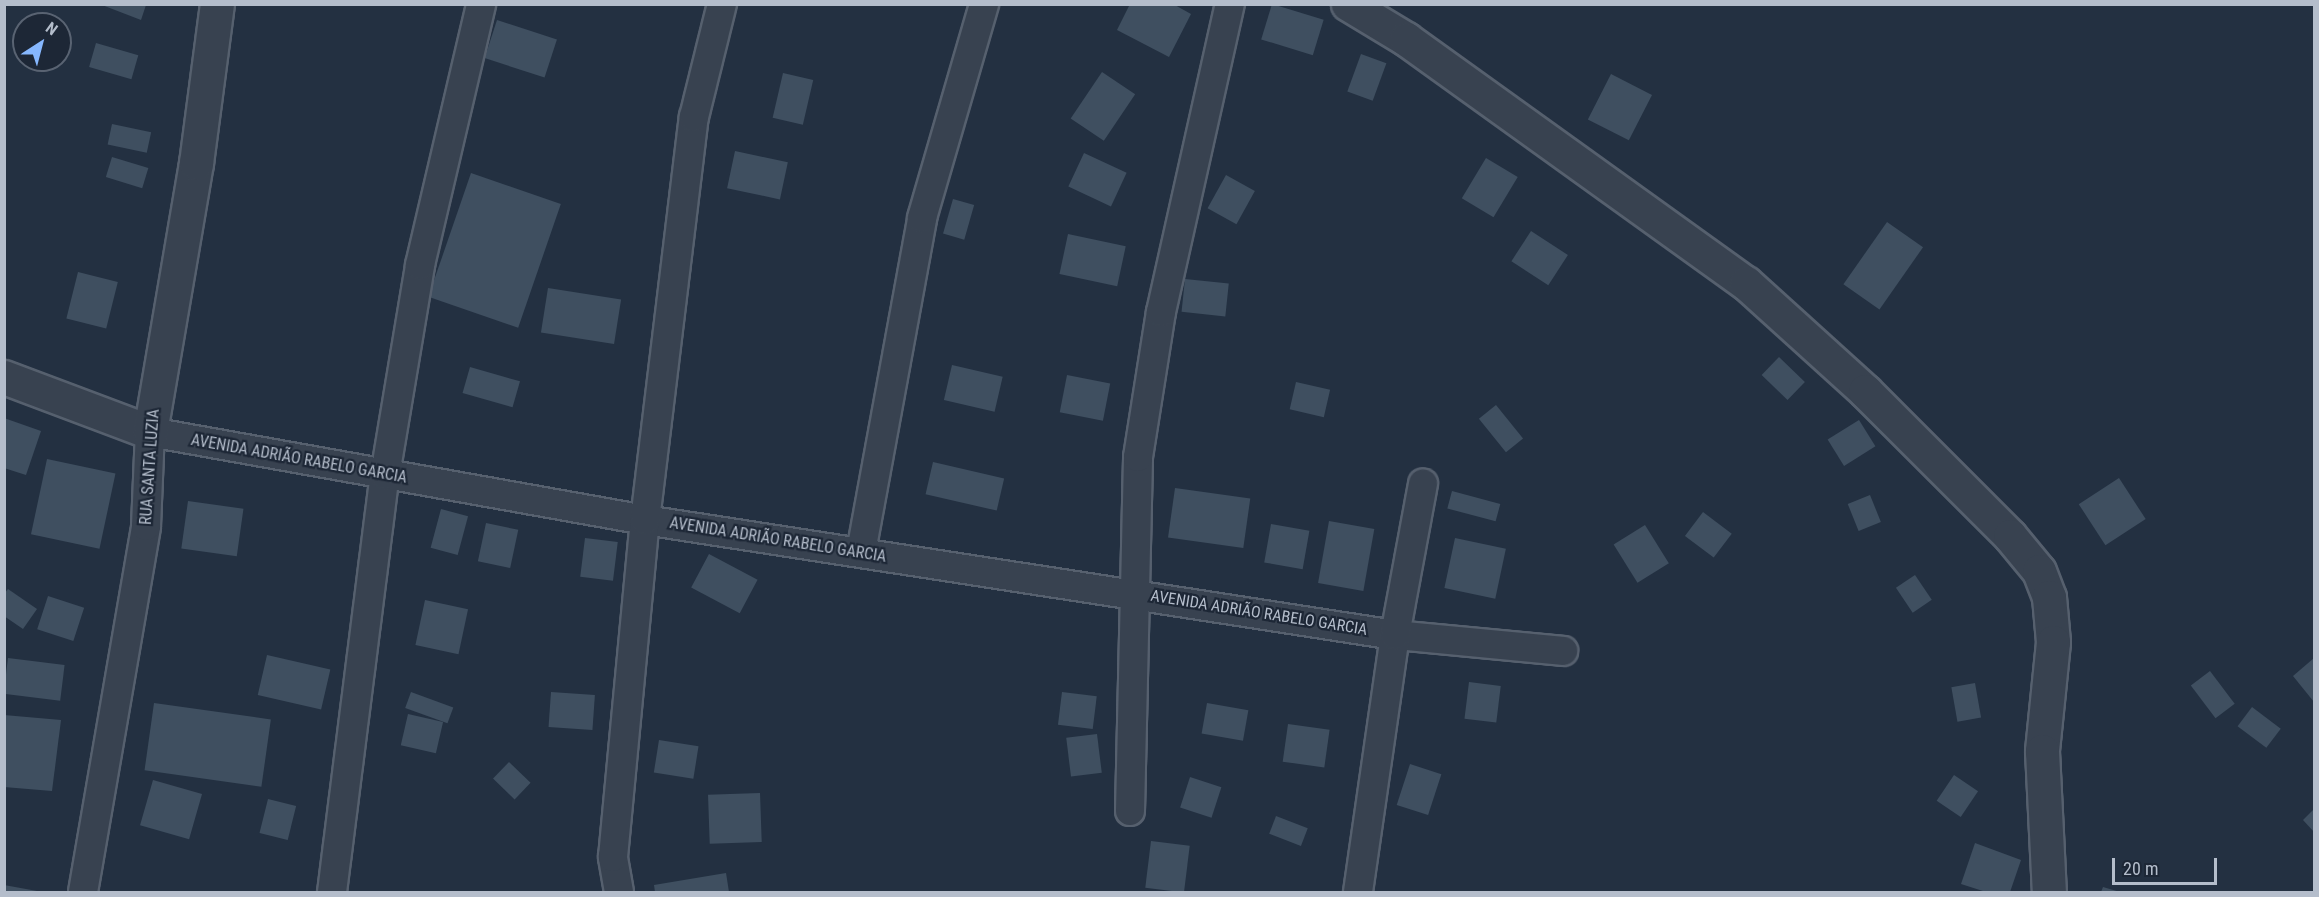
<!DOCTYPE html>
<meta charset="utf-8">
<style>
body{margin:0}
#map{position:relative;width:2319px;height:897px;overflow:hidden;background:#233041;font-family:"Roboto Condensed",sans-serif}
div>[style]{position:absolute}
.building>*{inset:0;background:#3f4f60;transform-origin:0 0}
.roads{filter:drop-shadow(2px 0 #56606e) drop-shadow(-2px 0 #56606e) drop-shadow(0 2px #56606e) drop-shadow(0 -2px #56606e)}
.minor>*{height:28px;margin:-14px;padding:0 14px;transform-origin:14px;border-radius:14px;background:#384250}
.tertiary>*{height:33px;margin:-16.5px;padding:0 16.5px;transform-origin:16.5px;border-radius:16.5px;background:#384250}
span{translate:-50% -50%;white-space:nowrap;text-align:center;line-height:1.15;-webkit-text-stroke:4.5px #1d2736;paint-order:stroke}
.street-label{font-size:16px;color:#b4bdcb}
.frame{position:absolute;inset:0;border:6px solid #b4bdcb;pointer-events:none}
.north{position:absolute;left:12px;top:12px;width:60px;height:60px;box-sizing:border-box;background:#1d2736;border:2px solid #596372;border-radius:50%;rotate:36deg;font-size:16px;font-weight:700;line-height:24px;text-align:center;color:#b4bdcb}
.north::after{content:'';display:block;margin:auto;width:21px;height:27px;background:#86b7fe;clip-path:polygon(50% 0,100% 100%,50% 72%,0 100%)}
.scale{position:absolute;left:2112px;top:858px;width:105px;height:27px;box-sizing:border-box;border:3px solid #b4bdcb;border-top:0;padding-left:8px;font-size:18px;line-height:21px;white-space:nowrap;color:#b4bdcb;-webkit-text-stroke:4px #1d2736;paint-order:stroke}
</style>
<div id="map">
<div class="building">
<div style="clip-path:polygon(1130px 4px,1173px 4px,1191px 14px,1169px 57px,1117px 30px)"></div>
<div style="left:1272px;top:4px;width:54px;height:37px;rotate:17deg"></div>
<div style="clip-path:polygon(102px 5px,146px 5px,141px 20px)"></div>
<div style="left:497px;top:20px;width:63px;height:40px;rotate:18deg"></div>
<div style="left:96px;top:43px;width:44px;height:25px;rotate:16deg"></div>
<div style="left:1361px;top:54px;width:27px;height:40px;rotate:20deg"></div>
<div style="left:1102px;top:72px;width:40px;height:56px;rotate:34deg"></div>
<div style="left:783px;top:73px;width:31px;height:46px;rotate:13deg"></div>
<div style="left:1611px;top:74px;width:46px;height:51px;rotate:27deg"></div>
<div style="left:112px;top:124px;width:40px;height:21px;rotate:12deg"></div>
<div style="left:735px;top:151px;width:54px;height:38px;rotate:12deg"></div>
<div style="left:1084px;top:153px;width:47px;height:37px;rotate:25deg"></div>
<div style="left:112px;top:157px;width:38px;height:21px;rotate:17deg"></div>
<div style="left:1486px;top:158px;width:37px;height:47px;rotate:31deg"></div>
<div style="left:471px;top:173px;width:95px;height:131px;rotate:19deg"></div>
<div style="left:1226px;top:175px;width:33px;height:38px;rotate:29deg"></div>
<div style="left:953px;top:199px;width:22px;height:36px;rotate:16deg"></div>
<div style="left:1887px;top:222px;width:44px;height:76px;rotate:35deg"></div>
<div style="left:1531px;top:231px;width:44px;height:36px;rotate:33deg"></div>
<div style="left:1068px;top:234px;width:59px;height:41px;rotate:12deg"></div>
<div style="left:78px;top:272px;width:41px;height:48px;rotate:14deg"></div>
<div style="left:1185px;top:279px;width:44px;height:33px;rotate:6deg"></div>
<div style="left:548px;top:288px;width:74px;height:45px;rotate:9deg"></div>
<div style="left:1779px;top:357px;width:36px;height:25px;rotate:44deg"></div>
<div style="left:952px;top:365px;width:52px;height:36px;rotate:13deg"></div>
<div style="left:470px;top:367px;width:52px;height:27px;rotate:16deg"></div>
<div style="left:1067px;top:375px;width:44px;height:38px;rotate:11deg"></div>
<div style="left:1296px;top:382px;width:35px;height:28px;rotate:13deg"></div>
<div style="left:1496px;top:405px;width:43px;height:22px;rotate:51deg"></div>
<div style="clip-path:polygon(4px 418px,41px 431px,26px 475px,4px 468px)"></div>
<div style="left:1859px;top:420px;width:31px;height:37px;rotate:58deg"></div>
<div style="left:47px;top:459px;width:70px;height:77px;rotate:12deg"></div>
<div style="left:933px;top:462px;width:73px;height:33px;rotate:13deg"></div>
<div style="left:2119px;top:478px;width:49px;height:48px;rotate:57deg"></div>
<div style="left:1175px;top:488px;width:76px;height:50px;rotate:8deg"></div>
<div style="left:1452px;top:491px;width:50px;height:18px;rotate:15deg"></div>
<div style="left:1870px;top:495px;width:29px;height:24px;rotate:68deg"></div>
<div style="left:188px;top:501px;width:56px;height:48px;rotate:8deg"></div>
<div style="left:441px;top:509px;width:28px;height:40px;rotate:15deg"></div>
<div style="left:1703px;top:512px;width:36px;height:30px;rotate:37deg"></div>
<div style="left:1329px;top:521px;width:46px;height:63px;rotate:10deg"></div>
<div style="left:486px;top:523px;width:33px;height:39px;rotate:12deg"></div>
<div style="left:1271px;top:524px;width:39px;height:39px;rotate:10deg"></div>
<div style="left:1645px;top:525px;width:45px;height:37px;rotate:58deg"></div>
<div style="left:585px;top:538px;width:33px;height:39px;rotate:7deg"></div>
<div style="left:1455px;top:538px;width:52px;height:51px;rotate:12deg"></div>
<div style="left:709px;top:554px;width:55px;height:38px;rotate:28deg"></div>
<div style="left:1915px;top:575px;width:30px;height:23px;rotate:56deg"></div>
<div style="clip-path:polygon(8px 589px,37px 609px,23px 629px,4px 616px,4px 594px)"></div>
<div style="left:48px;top:596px;width:38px;height:35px;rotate:18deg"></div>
<div style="left:425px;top:600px;width:44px;height:46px;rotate:12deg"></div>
<div style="left:267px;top:655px;width:65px;height:41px;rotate:13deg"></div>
<div style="left:8px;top:658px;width:57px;height:36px;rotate:7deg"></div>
<div style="clip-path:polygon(2314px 658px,2314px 702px,2293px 676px)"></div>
<div style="left:2210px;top:671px;width:41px;height:24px;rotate:53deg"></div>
<div style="left:1469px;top:682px;width:32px;height:37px;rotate:7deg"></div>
<div style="left:1975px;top:683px;width:35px;height:24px;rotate:80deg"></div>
<div style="left:411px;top:692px;width:45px;height:17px;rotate:20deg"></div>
<div style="left:551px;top:692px;width:44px;height:35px;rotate:4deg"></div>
<div style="left:1062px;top:692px;width:35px;height:33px;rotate:7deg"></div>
<div style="left:154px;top:703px;width:118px;height:68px;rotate:8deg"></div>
<div style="left:1207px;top:703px;width:42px;height:31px;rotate:10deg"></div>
<div style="left:2252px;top:707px;width:36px;height:24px;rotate:37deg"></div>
<div style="left:408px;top:714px;width:36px;height:32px;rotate:13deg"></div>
<div style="clip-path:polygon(4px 715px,61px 720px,52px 791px,4px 787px)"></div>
<div style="left:1288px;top:724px;width:42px;height:38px;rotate:8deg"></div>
<div style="left:1097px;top:734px;width:39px;height:31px;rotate:83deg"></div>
<div style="left:659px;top:740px;width:40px;height:33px;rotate:9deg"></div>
<div style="left:509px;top:762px;width:30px;height:23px;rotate:44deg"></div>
<div style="left:1410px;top:764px;width:33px;height:43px;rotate:18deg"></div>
<div style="left:1954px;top:775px;width:29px;height:31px;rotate:34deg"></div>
<div style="left:1190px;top:777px;width:33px;height:32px;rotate:18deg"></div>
<div style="left:153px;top:780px;width:51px;height:47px;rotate:16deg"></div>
<div style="left:760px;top:793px;width:49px;height:52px;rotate:88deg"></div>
<div style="left:268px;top:799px;width:29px;height:35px;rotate:14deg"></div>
<div style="clip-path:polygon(2314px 809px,2314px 832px,2303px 820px)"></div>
<div style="left:1276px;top:816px;width:34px;height:19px;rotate:21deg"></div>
<div style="left:1151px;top:841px;width:39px;height:47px;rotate:7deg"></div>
<div style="clip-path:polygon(1975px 843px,2021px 860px,2010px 892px,1986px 892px,1961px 884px)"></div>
<div style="clip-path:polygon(726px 873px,729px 892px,655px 892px,654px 885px)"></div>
<div style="clip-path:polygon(4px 885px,37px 891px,37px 892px,4px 892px)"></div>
<div style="clip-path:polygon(2103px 887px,2120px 892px,2101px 892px)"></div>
</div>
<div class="roads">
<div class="minor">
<div style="left:861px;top:552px;width:340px;rotate:-79.6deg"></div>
<div style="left:922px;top:218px;width:223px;rotate:-73.8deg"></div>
<div style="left:1130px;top:811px;width:354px;rotate:-88.7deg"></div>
<div style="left:1138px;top:457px;width:147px;rotate:-81deg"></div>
<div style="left:1161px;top:312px;width:316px;rotate:-77.4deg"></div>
<div style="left:83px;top:892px;width:371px;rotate:-80.2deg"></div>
<div style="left:146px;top:526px;width:94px;rotate:-87.6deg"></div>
<div style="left:150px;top:432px;width:503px;rotate:10.08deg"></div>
<div style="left:645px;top:520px;width:759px;rotate:8.72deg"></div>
<div style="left:1395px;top:635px;width:169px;rotate:5.4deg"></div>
<div style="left:332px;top:892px;width:420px;rotate:-82.8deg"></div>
<div style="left:385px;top:475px;width:213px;rotate:-80.5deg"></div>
<div style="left:420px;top:265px;width:268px;rotate:-76.8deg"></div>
<div style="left:619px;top:892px;width:36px;rotate:-100deg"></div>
<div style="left:613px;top:857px;width:339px;rotate:-84.6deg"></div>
<div style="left:645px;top:520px;width:406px;rotate:-83.1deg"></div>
<div style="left:694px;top:117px;width:116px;rotate:-76.1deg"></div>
<div style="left:1358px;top:892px;width:260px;rotate:-81.8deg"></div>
<div style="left:1395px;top:635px;width:154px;rotate:-79.5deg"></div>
</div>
<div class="tertiary">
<div style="left:1348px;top:4px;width:68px;rotate:31.1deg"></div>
<div style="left:1406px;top:39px;width:418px;rotate:35.7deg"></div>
<div style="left:1746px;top:283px;width:161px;rotate:42.2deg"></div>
<div style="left:1865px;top:391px;width:205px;rotate:45deg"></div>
<div style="left:2010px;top:536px;width:45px;rotate:50.4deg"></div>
<div style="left:2039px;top:571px;width:28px;rotate:69deg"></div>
<div style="left:2049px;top:597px;width:45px;rotate:84.9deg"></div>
<div style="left:2053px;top:642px;width:110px;rotate:95.8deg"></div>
<div style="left:2042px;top:751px;width:141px;rotate:87.2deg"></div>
<div style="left:4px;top:377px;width:156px;rotate:20.6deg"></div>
<div style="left:150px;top:432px;width:273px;rotate:-80.3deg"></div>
<div style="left:196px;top:163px;width:160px;rotate:-82.5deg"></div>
</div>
</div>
<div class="street-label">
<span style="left:299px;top:459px;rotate:10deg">AVENIDA ADRIÃO RABELO GARCIA</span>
<span style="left:150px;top:467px;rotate:-86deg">RUA SANTA LUZIA</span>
<span style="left:778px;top:540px;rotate:9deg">AVENIDA ADRIÃO RABELO GARCIA</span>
<span style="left:1259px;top:613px;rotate:9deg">AVENIDA ADRIÃO RABELO GARCIA</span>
</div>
<div class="frame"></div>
<div class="north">N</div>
<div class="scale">20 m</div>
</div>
